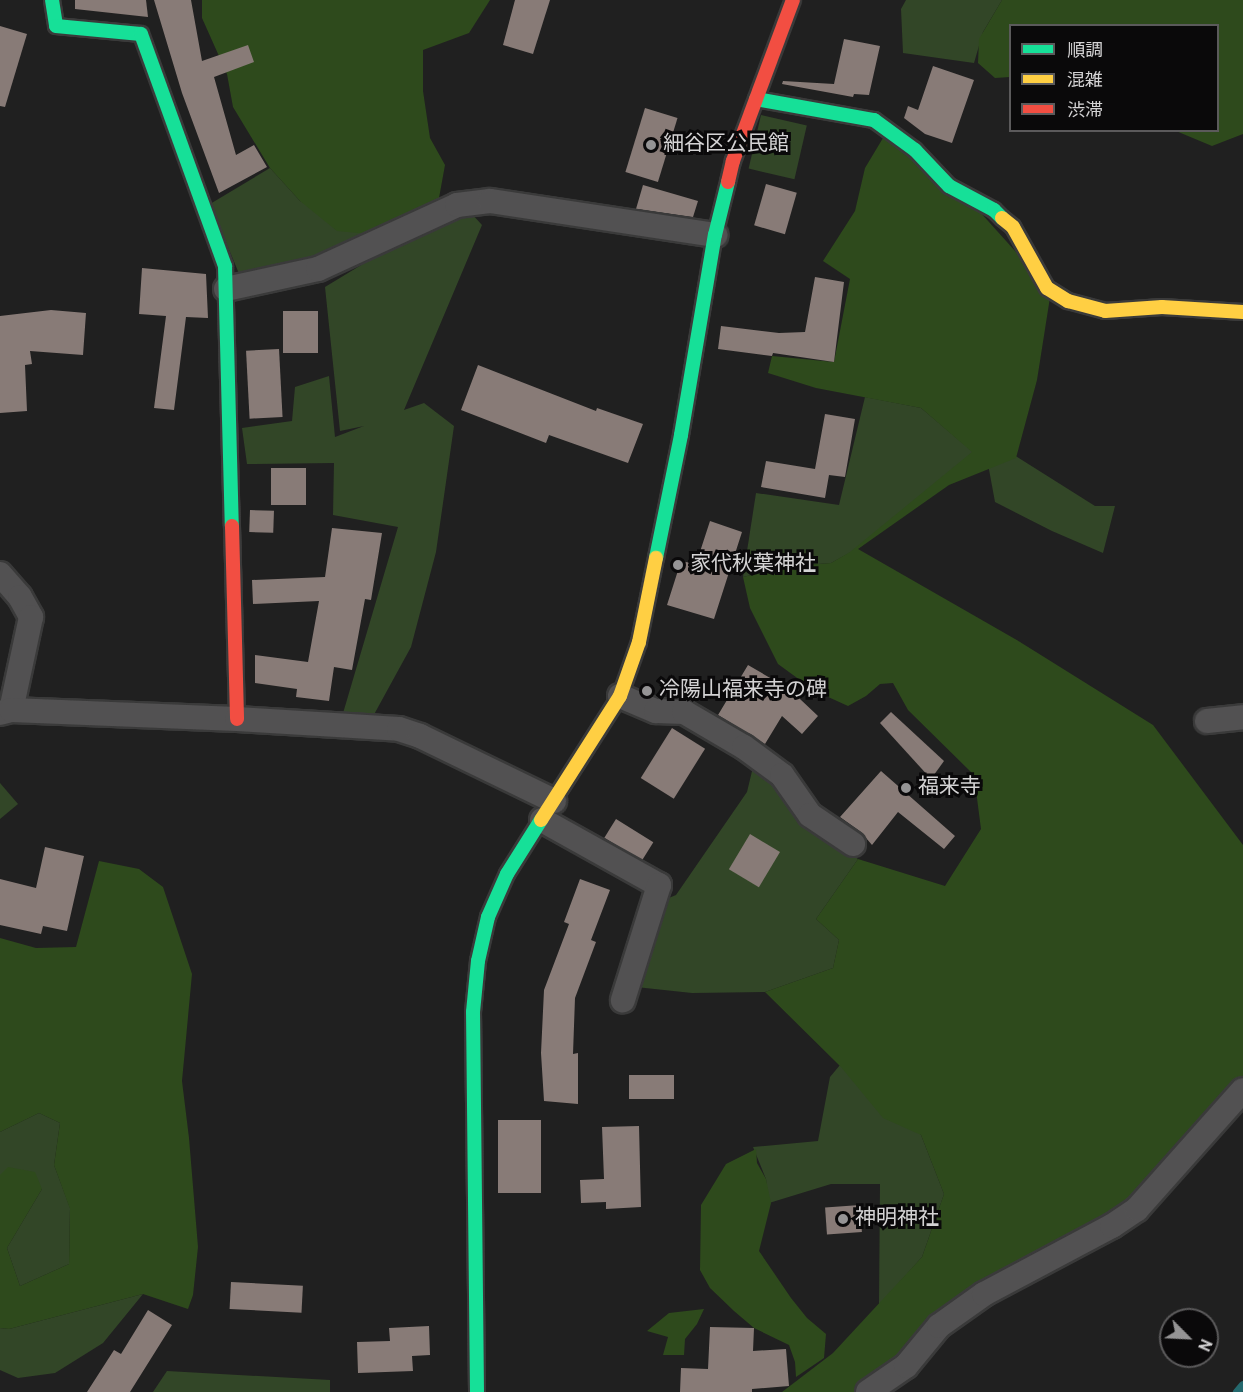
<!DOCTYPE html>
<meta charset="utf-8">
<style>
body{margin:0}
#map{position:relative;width:1243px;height:1392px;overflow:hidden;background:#202020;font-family:Overpass,"Noto Sans JP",sans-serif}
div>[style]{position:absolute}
.green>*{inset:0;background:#324627;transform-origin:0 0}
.forest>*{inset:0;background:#2e4a1c}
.stream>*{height:8px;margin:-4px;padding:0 4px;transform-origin:4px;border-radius:4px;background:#25696e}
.building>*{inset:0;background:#887b77;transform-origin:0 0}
.roads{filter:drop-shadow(2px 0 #3a3a3a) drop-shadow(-2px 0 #3a3a3a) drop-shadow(0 2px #3a3a3a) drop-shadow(0 -2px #3a3a3a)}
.street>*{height:24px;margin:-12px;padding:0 12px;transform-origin:12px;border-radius:12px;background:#525152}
.fast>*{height:14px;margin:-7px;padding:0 7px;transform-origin:7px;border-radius:7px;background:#16e098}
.slow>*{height:14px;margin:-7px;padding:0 7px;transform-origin:7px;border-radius:7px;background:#ffcf43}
.jam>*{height:14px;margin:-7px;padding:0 7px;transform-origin:7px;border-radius:7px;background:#f24e42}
.dots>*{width:16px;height:16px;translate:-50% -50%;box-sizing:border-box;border:3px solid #0a090a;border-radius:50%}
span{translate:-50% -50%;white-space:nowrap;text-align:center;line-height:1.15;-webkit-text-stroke:6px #0a090a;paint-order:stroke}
.poi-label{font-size:21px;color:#d4d3d4}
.left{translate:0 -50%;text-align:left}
.legend{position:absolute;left:1009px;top:24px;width:210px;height:108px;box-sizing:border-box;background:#0a090a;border:2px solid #5b5a5b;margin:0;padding:8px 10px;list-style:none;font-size:18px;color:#d4d3d4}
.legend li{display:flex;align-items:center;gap:12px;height:30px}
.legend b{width:30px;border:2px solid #5b5a5b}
.north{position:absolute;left:1159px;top:1308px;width:60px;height:60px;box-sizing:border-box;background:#0a090a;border:2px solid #5b5a5b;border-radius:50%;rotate:114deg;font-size:16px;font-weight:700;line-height:24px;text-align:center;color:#d4d3d4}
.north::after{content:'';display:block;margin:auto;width:21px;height:27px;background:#959495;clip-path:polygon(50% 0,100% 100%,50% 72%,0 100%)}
</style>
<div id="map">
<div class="green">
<div style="clip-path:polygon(906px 0,1002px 0,983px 32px,974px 63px,903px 53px,901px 9px)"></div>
<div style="left:761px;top:115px;width:47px;height:55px;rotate:13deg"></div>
<div style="clip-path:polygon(270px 168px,300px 201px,369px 234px,319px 262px,240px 276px,210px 204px)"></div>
<div style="clip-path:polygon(471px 213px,482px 225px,404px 410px,424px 403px,454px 426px,436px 552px,411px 647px,371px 720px,341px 720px,398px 527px,333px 515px,334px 463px,247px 464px,242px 428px,292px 421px,295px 387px,329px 376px,335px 437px,364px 426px,340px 431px,325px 287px,376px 256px)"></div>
<div style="clip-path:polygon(865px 397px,921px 408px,973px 452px,862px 546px,831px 563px,792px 566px,743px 577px,756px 493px,839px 505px)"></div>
<div style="clip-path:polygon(1003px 448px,1095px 506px,1115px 506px,1103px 553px,1052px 531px,995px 502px,988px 464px)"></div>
<div style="clip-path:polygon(753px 767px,776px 780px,807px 821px,858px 859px,816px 919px,839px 940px,833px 968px,765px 992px,692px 993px,636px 987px,664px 900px,676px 895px,747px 792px)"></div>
<div style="clip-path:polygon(0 783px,18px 804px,0 819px)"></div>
<div style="clip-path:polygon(840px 1065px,921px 1135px,944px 1194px,922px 1257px,879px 1305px,880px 1184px,831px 1184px,769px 1203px,766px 1179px,753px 1147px,818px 1141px,830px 1077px)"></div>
<div style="clip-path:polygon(39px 1113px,60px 1123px,54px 1165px,70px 1208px,69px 1264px,20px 1286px,7px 1248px,42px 1189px,0 1176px,0 1132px)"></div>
<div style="clip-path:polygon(143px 1294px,103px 1343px,55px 1373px,18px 1378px,0 1370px,0 1328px,9px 1329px)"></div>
<div style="clip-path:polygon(167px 1371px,330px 1380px,330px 1392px,153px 1392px)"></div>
</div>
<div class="forest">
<div style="clip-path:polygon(202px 0,490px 0,469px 33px,423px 50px,423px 91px,430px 138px,445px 165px,439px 198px,369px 234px,337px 231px,300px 201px,270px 168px,233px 107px,227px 74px,202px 18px)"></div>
<div style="clip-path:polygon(1002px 0,1243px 0,1243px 134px,1212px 146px,1176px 131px,1218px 130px,1218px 26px,1010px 26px,1010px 77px,995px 78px,978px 63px,979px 39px)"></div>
<div style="clip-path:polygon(886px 133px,962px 192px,1051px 291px,1037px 380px,1016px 458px,949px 485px,858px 549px,1015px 639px,1153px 725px,1243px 845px,1243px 1086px,1121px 1221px,1065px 1251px,863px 1392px,782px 1392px,833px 1353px,922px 1257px,944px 1194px,921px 1135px,883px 1118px,841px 1067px,765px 992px,833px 968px,839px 940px,816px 919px,858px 859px,945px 886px,981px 829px,974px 775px,908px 710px,893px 683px,880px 684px,866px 696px,848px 706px,815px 691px,778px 664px,750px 608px,743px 577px,792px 566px,831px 563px,850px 552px,972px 452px,921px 408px,816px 388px,768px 373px,772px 356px,834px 362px,850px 279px,823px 261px,855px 211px,865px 168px)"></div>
<div style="clip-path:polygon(99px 861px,139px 869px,163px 887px,192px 974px,182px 1081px,189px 1138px,198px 1247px,193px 1295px,188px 1309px,143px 1294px,9px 1329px,0 1328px,0 1175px,8px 1167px,35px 1172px,42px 1189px,7px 1248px,20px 1286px,69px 1264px,70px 1209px,54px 1165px,60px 1123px,39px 1113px,0 1132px,0 938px,36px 948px,76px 947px)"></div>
<div style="clip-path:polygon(756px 1149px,757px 1163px,766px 1179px,771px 1203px,759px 1251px,791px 1298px,807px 1318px,826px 1334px,824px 1358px,796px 1377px,795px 1362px,789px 1345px,754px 1328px,734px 1311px,710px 1288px,700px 1270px,701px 1205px,726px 1164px)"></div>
<div style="clip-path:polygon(704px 1309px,697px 1324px,685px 1339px,684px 1355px,663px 1355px,668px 1337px,647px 1331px,669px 1313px)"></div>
</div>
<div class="stream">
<div style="left:1237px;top:1392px;width:9px;rotate:-49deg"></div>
</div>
<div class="building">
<div style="clip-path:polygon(75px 0,146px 0,148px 17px,75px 9px)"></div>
<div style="clip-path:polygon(154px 0,191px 0,202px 61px,248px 45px,254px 62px,214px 77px,236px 155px,254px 145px,267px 167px,219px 193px,182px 93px)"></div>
<div style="clip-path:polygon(515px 0,550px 0,533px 54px,503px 45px)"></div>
<div style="clip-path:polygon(0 26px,27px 34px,5px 107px,0 106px)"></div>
<div style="clip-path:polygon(844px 39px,880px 46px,869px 95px,854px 94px,853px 97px,782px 84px,783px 81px,834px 84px)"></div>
<div style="clip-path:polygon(933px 66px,974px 80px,952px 143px,925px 134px,904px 118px,908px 106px,918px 110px)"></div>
<div style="left:645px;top:108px;width:34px;height:67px;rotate:17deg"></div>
<div style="left:766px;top:184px;width:32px;height:43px;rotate:16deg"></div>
<div style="clip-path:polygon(643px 185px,698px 201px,693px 217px,636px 209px)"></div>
<div style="clip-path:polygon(142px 268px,206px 274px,208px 318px,186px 317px,174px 410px,154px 408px,166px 316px,139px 314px)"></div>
<div style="clip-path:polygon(815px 277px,844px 282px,834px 362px,773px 353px,772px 356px,718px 349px,721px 326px,779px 333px,805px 332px)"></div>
<div style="clip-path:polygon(51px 310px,86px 313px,83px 355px,30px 351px,32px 364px,25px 365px,27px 411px,0 413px,0 316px)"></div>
<div style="left:283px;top:311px;width:35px;height:42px"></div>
<div style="left:279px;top:349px;width:68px;height:33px;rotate:87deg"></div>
<div style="clip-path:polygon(478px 365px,596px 411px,597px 408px,643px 424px,628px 463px,549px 435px,546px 443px,461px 410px)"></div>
<div style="clip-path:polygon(825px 414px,855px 419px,845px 477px,829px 475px,825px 498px,761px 487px,766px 461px,815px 469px)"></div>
<div style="left:271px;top:468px;width:35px;height:37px"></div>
<div style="left:250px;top:510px;width:24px;height:22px;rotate:2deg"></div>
<div style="clip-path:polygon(710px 521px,742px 532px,714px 619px,667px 605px,681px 561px,696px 564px)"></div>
<div style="clip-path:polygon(332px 528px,382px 533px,371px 600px,365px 599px,352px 670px,334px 667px,329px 701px,296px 697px,297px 689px,255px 683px,255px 655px,308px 662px,319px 601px,253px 604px,252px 580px,325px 577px)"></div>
<div style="clip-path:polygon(748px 665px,801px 696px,800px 699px,818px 716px,802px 734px,782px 716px,765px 744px,718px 715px)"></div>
<div style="clip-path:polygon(891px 712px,944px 761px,931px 779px,880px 723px)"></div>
<div style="left:672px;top:728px;width:39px;height:59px;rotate:32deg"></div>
<div style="clip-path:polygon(881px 771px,955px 836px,944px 849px,898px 812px,872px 845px,861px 832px,840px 817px)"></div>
<div style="left:616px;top:819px;width:44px;height:22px;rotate:32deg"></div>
<div style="left:750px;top:834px;width:35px;height:41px;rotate:31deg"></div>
<div style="clip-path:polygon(45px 847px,84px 856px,67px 931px,43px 926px,41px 934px,0 925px,0 879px,36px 888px)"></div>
<div style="clip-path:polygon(580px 879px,610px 890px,591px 940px,596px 942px,575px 998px,573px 1054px,578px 1053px,578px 1104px,544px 1101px,541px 1053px,544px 990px,569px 924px,564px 922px)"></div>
<div style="left:629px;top:1075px;width:45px;height:24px"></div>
<div style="left:498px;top:1120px;width:43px;height:73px"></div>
<div style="clip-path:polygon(639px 1126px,641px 1207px,606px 1209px,606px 1202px,581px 1203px,580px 1180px,604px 1179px,602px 1127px)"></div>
<div style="left:860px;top:1205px;width:27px;height:35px;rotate:86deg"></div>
<div style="left:231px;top:1282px;width:72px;height:27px;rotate:3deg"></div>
<div style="clip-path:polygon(148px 1310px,172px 1325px,130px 1392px,87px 1392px,114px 1350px,121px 1354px)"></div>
<div style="clip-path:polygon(429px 1326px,430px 1355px,412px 1356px,413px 1371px,358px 1373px,357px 1342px,390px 1341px,389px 1328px)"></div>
<div style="clip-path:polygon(710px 1327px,754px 1328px,753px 1351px,786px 1349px,789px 1386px,752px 1389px,752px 1392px,680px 1392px,681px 1368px,708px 1369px)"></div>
</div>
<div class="roads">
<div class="street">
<div style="left:226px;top:289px;width:94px;rotate:-12.3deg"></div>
<div style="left:318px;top:269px;width:153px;rotate:-24.7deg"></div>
<div style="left:457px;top:205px;width:33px;rotate:-7deg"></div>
<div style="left:490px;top:201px;width:228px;rotate:8.6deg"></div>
<div style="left:0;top:574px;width:30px;rotate:49deg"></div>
<div style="left:20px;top:597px;width:23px;rotate:61deg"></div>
<div style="left:31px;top:617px;width:95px;rotate:102.1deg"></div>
<div style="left:620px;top:696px;width:39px;rotate:23deg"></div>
<div style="left:656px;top:711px;width:28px;rotate:2deg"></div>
<div style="left:684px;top:712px;width:69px;rotate:30.3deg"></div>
<div style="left:744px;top:747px;width:47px;rotate:36.4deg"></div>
<div style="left:782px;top:775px;width:49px;rotate:55deg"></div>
<div style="left:810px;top:815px;width:52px;rotate:34deg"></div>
<div style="left:0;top:713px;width:11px;rotate:-15deg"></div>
<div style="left:11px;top:710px;width:226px;rotate:2.3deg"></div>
<div style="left:237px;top:719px;width:162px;rotate:3.5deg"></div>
<div style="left:399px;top:729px;width:22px;rotate:18deg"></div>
<div style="left:420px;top:736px;width:149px;rotate:25.9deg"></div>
<div style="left:1207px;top:721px;width:36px;rotate:-6deg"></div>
<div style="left:542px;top:820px;width:134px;rotate:29.1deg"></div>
<div style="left:659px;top:885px;width:121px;rotate:107.4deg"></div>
<div style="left:868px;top:1392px;width:46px;rotate:-34.4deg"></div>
<div style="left:906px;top:1366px;width:52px;rotate:-50.5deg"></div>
<div style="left:939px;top:1326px;width:55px;rotate:-35.4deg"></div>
<div style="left:984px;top:1294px;width:145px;rotate:-28deg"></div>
<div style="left:1112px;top:1226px;width:30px;rotate:-34deg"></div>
<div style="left:1137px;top:1209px;width:159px;rotate:-48.3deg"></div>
</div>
<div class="fast">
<div style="left:52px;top:0;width:26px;rotate:81deg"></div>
<div style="left:56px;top:26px;width:85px;rotate:5.4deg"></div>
<div style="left:141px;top:34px;width:247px;rotate:70.1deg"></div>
<div style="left:225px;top:266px;width:260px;rotate:88.5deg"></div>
<div style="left:756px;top:99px;width:120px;rotate:10.1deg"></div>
<div style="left:874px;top:120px;width:51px;rotate:36.2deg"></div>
<div style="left:915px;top:150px;width:50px;rotate:46.6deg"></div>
<div style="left:949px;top:186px;width:51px;rotate:28.1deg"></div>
<div style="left:994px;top:210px;width:11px;rotate:45deg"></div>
<div style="left:656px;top:558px;width:126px;rotate:-78.5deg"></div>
<div style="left:681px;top:435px;width:203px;rotate:-80.4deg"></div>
<div style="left:715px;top:235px;width:55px;rotate:-76.2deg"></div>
<div style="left:477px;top:1392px;width:380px;rotate:-90.6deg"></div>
<div style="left:473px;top:1012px;width:51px;rotate:-84.4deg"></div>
<div style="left:478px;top:961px;width:45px;rotate:-77.2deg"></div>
<div style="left:488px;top:917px;width:47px;rotate:-66.2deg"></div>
<div style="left:507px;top:874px;width:64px;rotate:-57.8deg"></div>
</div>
<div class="slow">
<div style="left:1002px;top:218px;width:14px;rotate:39deg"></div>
<div style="left:1013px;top:227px;width:70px;rotate:60.9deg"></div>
<div style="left:1047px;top:288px;width:25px;rotate:32deg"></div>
<div style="left:1068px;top:301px;width:38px;rotate:15deg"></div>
<div style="left:1105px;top:311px;width:57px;rotate:-4deg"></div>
<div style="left:1162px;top:307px;width:81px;rotate:3.5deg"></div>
<div style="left:541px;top:820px;width:147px;rotate:-57.5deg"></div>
<div style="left:620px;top:696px;width:57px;rotate:-70.6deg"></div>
<div style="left:639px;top:642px;width:86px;rotate:-78.6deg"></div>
</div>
<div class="jam">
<div style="left:728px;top:182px;width:22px;rotate:-77deg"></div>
<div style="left:733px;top:161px;width:172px;rotate:-69.6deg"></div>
<div style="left:232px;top:526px;width:193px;rotate:88.5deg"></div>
</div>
</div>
<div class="dots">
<div style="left:651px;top:145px;background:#959495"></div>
<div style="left:678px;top:565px;background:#959495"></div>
<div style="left:647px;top:691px;background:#959495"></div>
<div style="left:906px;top:788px;background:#959495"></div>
<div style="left:843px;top:1219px;background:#959495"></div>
</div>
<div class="poi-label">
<span class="left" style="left:663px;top:145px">細谷区公民館</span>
<span class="left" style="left:690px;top:565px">家代秋葉神社</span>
<span class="left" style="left:659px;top:691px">冷陽山福来寺の碑</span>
<span class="left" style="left:918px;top:788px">福来寺</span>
<span class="left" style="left:855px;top:1219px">神明神社</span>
</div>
<ul class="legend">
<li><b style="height:8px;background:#16e098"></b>順調</li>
<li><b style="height:8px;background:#ffcf43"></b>混雑</li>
<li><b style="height:8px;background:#f24e42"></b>渋滞</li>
</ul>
<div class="north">N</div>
</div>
